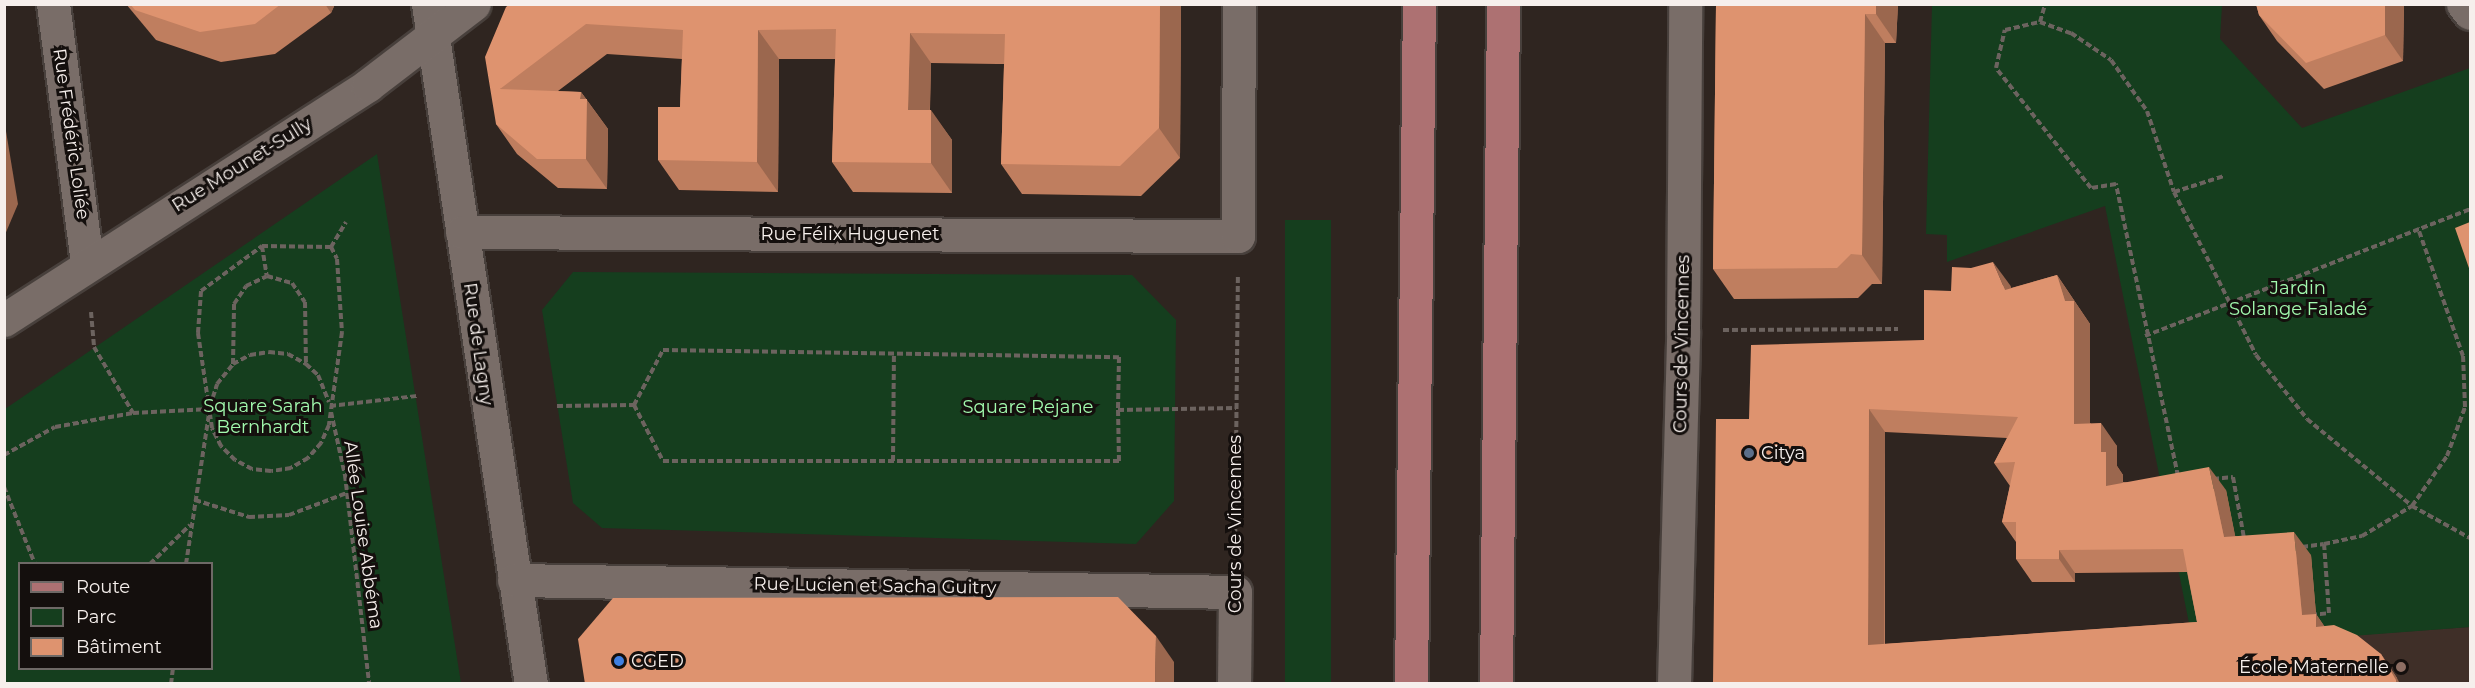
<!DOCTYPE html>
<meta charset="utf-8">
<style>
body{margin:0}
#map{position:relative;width:2475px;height:688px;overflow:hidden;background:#2f2520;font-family:Montserrat,sans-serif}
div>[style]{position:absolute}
.built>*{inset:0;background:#3f2f28}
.green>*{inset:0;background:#153e1e;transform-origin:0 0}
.path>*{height:4px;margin-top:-2px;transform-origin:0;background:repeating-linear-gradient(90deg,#6c635f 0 6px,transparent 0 9px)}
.roads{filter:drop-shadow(2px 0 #48403c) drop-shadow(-2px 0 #48403c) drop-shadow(0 2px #48403c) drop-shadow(0 -2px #48403c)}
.minor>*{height:33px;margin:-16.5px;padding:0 16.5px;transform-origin:16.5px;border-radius:16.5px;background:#796d68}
.major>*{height:33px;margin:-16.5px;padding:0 16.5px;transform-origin:16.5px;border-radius:16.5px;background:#ad7172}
.wall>*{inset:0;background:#bf7e5f}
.shaded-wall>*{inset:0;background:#9b674e}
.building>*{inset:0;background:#de936f}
.dots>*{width:16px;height:16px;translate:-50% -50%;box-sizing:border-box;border:3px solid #140f0d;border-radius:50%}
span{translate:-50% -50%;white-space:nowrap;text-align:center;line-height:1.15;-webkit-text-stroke:6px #140f0d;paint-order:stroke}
.street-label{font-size:18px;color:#f6efec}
.park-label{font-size:18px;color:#a2faae}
.poi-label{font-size:18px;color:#f6efec}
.left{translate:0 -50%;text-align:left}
.right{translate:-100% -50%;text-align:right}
.frame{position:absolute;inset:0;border:6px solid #f6efec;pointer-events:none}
.legend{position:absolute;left:18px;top:562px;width:195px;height:108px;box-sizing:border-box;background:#140f0d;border:2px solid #6e6966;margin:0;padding:8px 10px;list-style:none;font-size:18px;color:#f6efec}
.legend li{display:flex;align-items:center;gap:12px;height:30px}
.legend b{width:30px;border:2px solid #6e6966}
</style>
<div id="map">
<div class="built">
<div style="clip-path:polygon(2470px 627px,2470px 683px,2333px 683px,2332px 637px)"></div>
</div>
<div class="green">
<div style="clip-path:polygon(1932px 5px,2222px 5px,2220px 39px,2302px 128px,2470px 68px,2470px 627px,2194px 648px,2105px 206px,1947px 262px,1947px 235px,1926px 234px)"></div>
<div style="clip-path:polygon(evenodd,377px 154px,461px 683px,5px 683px,5px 409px,377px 154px,20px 564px,212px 564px,212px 668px,20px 668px,20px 564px)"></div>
<div style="left:1285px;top:220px;width:46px;height:463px"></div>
<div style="clip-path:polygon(573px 272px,1132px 275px,1176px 320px,1174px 501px,1136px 544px,602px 528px,573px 503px,542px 310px)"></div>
</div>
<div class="path">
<div style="left:2040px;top:22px;width:19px;rotate:-74deg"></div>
<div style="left:2174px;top:192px;width:52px;rotate:-17.7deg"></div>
<div style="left:262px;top:246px;width:69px;rotate:0.8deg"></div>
<div style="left:331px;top:247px;width:13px;rotate:63deg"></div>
<div style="left:337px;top:259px;width:73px;rotate:86.1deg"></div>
<div style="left:342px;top:332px;width:94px;rotate:98deg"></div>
<div style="left:329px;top:425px;width:20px;rotate:114deg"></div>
<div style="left:321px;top:443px;width:20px;rotate:131deg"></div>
<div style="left:308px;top:458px;width:20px;rotate:150deg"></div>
<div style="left:291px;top:468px;width:20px;rotate:171deg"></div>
<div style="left:271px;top:471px;width:19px;rotate:-174deg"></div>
<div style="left:252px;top:469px;width:19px;rotate:-152deg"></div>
<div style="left:235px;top:460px;width:20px;rotate:-135deg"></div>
<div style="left:221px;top:446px;width:20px;rotate:-117deg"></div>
<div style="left:212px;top:428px;width:96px;rotate:-98.4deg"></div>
<div style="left:198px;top:333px;width:42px;rotate:-85.9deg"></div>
<div style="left:201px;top:291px;width:76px;rotate:-36.4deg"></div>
<div style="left:262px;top:246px;width:30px;rotate:81deg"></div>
<div style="left:331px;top:247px;width:29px;rotate:-59deg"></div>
<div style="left:91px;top:312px;width:35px;rotate:85deg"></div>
<div style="left:94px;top:347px;width:77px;rotate:59.4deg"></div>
<div style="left:1723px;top:330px;width:175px;rotate:-0.3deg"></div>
<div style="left:2145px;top:336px;width:349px;rotate:-21.3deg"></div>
<div style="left:233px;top:364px;width:60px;rotate:-89deg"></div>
<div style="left:234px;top:304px;width:22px;rotate:-56deg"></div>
<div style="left:246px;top:286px;width:23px;rotate:-25deg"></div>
<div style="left:267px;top:276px;width:26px;rotate:16deg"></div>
<div style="left:292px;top:283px;width:23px;rotate:56deg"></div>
<div style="left:305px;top:302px;width:61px;rotate:89.1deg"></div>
<div style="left:634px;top:405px;width:62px;rotate:-62.2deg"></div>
<div style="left:663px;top:350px;width:456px;rotate:0.9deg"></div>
<div style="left:1119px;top:357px;width:53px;rotate:91.1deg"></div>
<div style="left:210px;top:406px;width:23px;rotate:-72deg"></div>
<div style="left:217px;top:384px;width:26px;rotate:-51deg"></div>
<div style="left:233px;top:364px;width:19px;rotate:-28deg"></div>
<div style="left:250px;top:355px;width:19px;rotate:-9deg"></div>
<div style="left:269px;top:352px;width:19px;rotate:6deg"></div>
<div style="left:288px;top:354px;width:21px;rotate:29deg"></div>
<div style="left:306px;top:364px;width:16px;rotate:43deg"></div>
<div style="left:318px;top:375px;width:29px;rotate:68deg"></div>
<div style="left:330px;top:406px;width:88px;rotate:-6.6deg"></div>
<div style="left:557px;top:406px;width:77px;rotate:-0.7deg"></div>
<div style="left:634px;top:405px;width:63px;rotate:62.6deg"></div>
<div style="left:663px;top:461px;width:456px"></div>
<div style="left:1119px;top:461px;width:51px;rotate:-91.1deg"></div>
<div style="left:1118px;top:410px;width:118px;rotate:-1deg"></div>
<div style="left:331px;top:412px;width:65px;rotate:77.5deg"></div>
<div style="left:345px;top:475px;width:210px;rotate:83.4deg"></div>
<div style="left:4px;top:455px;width:58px;rotate:-28.8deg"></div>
<div style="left:55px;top:427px;width:79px;rotate:-10.2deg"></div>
<div style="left:133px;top:413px;width:77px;rotate:-3deg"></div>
<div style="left:893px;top:461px;width:107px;rotate:-89.5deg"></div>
<div style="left:2178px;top:476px;width:299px;rotate:-102deg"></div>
<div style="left:2116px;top:184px;width:25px;rotate:171deg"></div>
<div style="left:2091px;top:188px;width:153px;rotate:-128.4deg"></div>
<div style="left:1996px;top:68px;width:39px;rotate:-77deg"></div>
<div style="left:2005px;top:30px;width:36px;rotate:-13deg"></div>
<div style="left:2040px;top:22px;width:33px;rotate:20deg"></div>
<div style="left:2071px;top:33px;width:48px;rotate:34deg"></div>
<div style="left:2111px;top:60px;width:62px;rotate:54.8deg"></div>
<div style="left:2147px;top:111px;width:85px;rotate:71.6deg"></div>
<div style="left:2174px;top:192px;width:182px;rotate:63.3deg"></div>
<div style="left:2256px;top:355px;width:82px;rotate:51.4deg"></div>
<div style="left:2307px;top:419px;width:136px;rotate:39.6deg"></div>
<div style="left:2412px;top:506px;width:66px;rotate:28.9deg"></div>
<div style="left:2213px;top:479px;width:20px;rotate:-6deg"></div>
<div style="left:2233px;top:477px;width:62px;rotate:79.8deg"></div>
<div style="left:4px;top:487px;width:83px;rotate:68.1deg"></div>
<div style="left:195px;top:500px;width:57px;rotate:17.5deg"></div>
<div style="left:249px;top:517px;width:40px;rotate:-2.9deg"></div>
<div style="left:289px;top:515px;width:62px;rotate:-20.8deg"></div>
<div style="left:2302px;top:547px;width:22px;rotate:-8deg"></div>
<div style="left:1235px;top:553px;width:278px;rotate:-89.4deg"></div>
<div style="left:150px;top:564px;width:56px;rotate:-44.3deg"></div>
<div style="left:186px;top:564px;width:153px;rotate:-81.3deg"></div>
<div style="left:2311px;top:615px;width:18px;rotate:-6deg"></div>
<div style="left:2329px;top:613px;width:69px;rotate:-94.1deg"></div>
<div style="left:2324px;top:544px;width:39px;rotate:-12deg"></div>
<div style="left:2362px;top:536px;width:58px;rotate:-31deg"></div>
<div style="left:2412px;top:506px;width:61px;rotate:-55deg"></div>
<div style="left:2447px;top:456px;width:52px;rotate:-69.8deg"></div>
<div style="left:2465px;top:407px;width:51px;rotate:-92.2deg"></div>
<div style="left:2463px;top:356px;width:136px;rotate:-109.4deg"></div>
<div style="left:171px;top:684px;width:16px;rotate:-83deg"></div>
</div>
<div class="roads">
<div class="minor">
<div style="left:53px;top:4px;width:262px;rotate:82.5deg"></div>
<div style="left:428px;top:4px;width:688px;rotate:81.39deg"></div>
<div style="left:2463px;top:4px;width:11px;rotate:52deg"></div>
<div style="left:462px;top:232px;width:776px;rotate:0.3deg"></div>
<div style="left:1238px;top:236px;width:232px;rotate:-89.8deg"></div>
<div style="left:4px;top:320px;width:433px;rotate:-32.8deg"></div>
<div style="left:368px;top:85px;width:133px;rotate:-37.4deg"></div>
<div style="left:514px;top:580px;width:721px;rotate:0.95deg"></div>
<div style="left:1235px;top:592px;width:92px;rotate:90.6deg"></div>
<div style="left:1674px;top:684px;width:353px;rotate:-88.5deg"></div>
<div style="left:1683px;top:331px;width:327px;rotate:-89.6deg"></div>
</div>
<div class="major">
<div style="left:1411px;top:684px;width:680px;rotate:-89.33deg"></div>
<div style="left:1496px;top:684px;width:680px;rotate:-89.41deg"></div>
</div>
</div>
<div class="wall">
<div style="clip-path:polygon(126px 4px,335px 4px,331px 13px,275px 54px,221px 62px,156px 40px)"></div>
<div style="clip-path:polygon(510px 4px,1181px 4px,1180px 158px,1141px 196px,1022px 194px,1001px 164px,1004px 64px,931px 63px,930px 110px,952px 140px,952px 193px,853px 192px,832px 162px,835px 59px,779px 59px,778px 192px,679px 190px,658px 160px,680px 107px,682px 59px,607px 54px,558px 91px,581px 92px,608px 129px,607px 189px,558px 188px,517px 154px,496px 124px)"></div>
<div style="clip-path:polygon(1716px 4px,1898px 4px,1896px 43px,1885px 43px,1882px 284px,1872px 284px,1858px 298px,1734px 299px,1713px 269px)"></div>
<div style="clip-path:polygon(2256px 4px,2404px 4px,2403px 61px,2324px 89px,2277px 41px,2259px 15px)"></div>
<div style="clip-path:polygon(evenodd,2057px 275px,2090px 324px,2090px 423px,2117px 446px,2117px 466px,2123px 475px,2123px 482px,2226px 490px,2235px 536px,2311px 555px,2316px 614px,2324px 626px,2381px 654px,2397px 678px,1713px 684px,1749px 419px,1924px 340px,1951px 291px,2010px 285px,2011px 288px,2057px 275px,1885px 432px,2007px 438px,1994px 463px,2010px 486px,2002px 522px,2016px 542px,2016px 559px,2032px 582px,2075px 582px,2075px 573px,2187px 572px,2197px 622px,1885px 644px,1885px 432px)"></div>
</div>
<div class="shaded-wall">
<div style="clip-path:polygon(325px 4px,335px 4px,331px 13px)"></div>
<div style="clip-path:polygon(1160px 4px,1181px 4px,1180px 158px,1159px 128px)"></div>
<div style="clip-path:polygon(1876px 4px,1898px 4px,1896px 43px,1876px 14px)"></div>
<div style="clip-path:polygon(2385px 4px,2404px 4px,2403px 61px,2385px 35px)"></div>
<div style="clip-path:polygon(1865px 14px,1885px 43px,1882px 284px,1862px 255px)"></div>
<div style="clip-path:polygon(758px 30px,779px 59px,778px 192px,757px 162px)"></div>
<div style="clip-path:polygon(910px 33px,931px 63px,929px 140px,908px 110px)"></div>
<div style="clip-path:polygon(581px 92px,608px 129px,607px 189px,586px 159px,580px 99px)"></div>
<div style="clip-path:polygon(931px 110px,952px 140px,952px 193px,931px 163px)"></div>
<div style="clip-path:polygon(4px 119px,18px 204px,4px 237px)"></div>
<div style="clip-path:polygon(1993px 262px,2010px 285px,2021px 313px,2005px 290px)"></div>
<div style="clip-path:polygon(2057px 275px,2090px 324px,2090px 447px,2074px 424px,2065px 301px)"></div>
<div style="clip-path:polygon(1869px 409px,1885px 432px,1884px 668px,1868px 645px)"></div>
<div style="clip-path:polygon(2101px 423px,2117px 446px,2117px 466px,2123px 475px,2122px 509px,2106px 486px,2101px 452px)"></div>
<div style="clip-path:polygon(2209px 467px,2226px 490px,2240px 560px,2224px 537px)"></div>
<div style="clip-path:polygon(2294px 532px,2311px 555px,2316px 614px,2332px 637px,2318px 638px,2302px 615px)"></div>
<div style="clip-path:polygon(2059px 550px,2075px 573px,2075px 582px,2059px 559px)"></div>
<div style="clip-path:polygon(1156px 636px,1174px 662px,1174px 684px,1155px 684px)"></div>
<div style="clip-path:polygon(2381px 654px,2397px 678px,2400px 684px,2396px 684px)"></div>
</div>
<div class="building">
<div style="clip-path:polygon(130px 4px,281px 4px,255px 24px,200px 32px,135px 10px)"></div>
<div style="clip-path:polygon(510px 4px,1160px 4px,1159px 128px,1120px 166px,1001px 164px,1005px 34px,910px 33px,908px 110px,931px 110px,931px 163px,832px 162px,836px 29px,758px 30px,757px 162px,658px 160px,658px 107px,680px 107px,683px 30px,586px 24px,500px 89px,581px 92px,580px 99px,587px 99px,586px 159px,537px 159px,496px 124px,485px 57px,506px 7px)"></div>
<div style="clip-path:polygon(1716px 4px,1876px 4px,1876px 14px,1865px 14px,1862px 255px,1851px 254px,1837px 268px,1713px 269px)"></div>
<div style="clip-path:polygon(2256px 4px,2385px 4px,2385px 35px,2306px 63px,2259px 15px)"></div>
<div style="clip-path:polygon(2470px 222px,2470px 271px,2455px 228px)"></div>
<div style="clip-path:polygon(evenodd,1993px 262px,2005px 290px,2057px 275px,2065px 301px,2074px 301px,2074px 424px,2101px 423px,2101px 452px,2106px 452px,2106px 486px,2209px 467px,2224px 537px,2294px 532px,2302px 615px,2316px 614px,2316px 627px,2334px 625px,2357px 635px,2381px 654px,2396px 680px,2396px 684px,1713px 684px,1716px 419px,1749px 419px,1751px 345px,1924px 340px,1924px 290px,1951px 291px,1952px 267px,1971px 268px,1993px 262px,1869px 409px,2018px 417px,1994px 463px,2015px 462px,2002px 522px,2016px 522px,2016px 559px,2059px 559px,2059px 550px,2183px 549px,2197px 622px,1868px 645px,1869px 409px)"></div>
<div style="clip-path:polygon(1118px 597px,1156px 636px,1155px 684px,585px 684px,578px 639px,613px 598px)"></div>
</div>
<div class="dots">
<div style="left:1749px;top:453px;background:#5c6f8a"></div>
<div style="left:619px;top:661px;background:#3f7fe0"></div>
<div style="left:2401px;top:667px;background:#8d6e63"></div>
</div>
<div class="street-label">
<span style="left:71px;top:134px;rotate:82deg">Rue Frédéric Loliée</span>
<span style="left:242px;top:165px;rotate:-32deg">Rue Mounet-Sully</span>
<span style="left:850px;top:234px">Rue Félix Huguenet</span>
<span style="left:478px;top:344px;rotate:82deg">Rue de Lagny</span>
<span style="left:1682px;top:344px;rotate:-89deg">Cours de Vincennes</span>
<span style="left:1235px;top:524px;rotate:-90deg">Cours de Vincennes</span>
<span style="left:363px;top:535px;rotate:82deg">Allée Louise Abbéma</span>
<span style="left:875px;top:586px;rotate:1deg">Rue Lucien et Sacha Guitry</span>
</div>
<div class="park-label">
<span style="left:2298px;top:299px">Jardin<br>Solange Faladé</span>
<span style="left:263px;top:417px">Square Sarah<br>Bernhardt</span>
<span style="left:1028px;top:407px">Square Rejane</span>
</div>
<div class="poi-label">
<span class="left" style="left:1761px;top:453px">Citya</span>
<span class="left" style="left:631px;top:661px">CGED</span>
<span class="right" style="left:2389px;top:667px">École Maternelle</span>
</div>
<div class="frame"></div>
<ul class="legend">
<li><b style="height:8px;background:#ad7172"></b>Route</li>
<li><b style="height:16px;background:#153e1e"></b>Parc</li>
<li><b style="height:16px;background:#de936f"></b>Bâtiment</li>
</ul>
</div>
